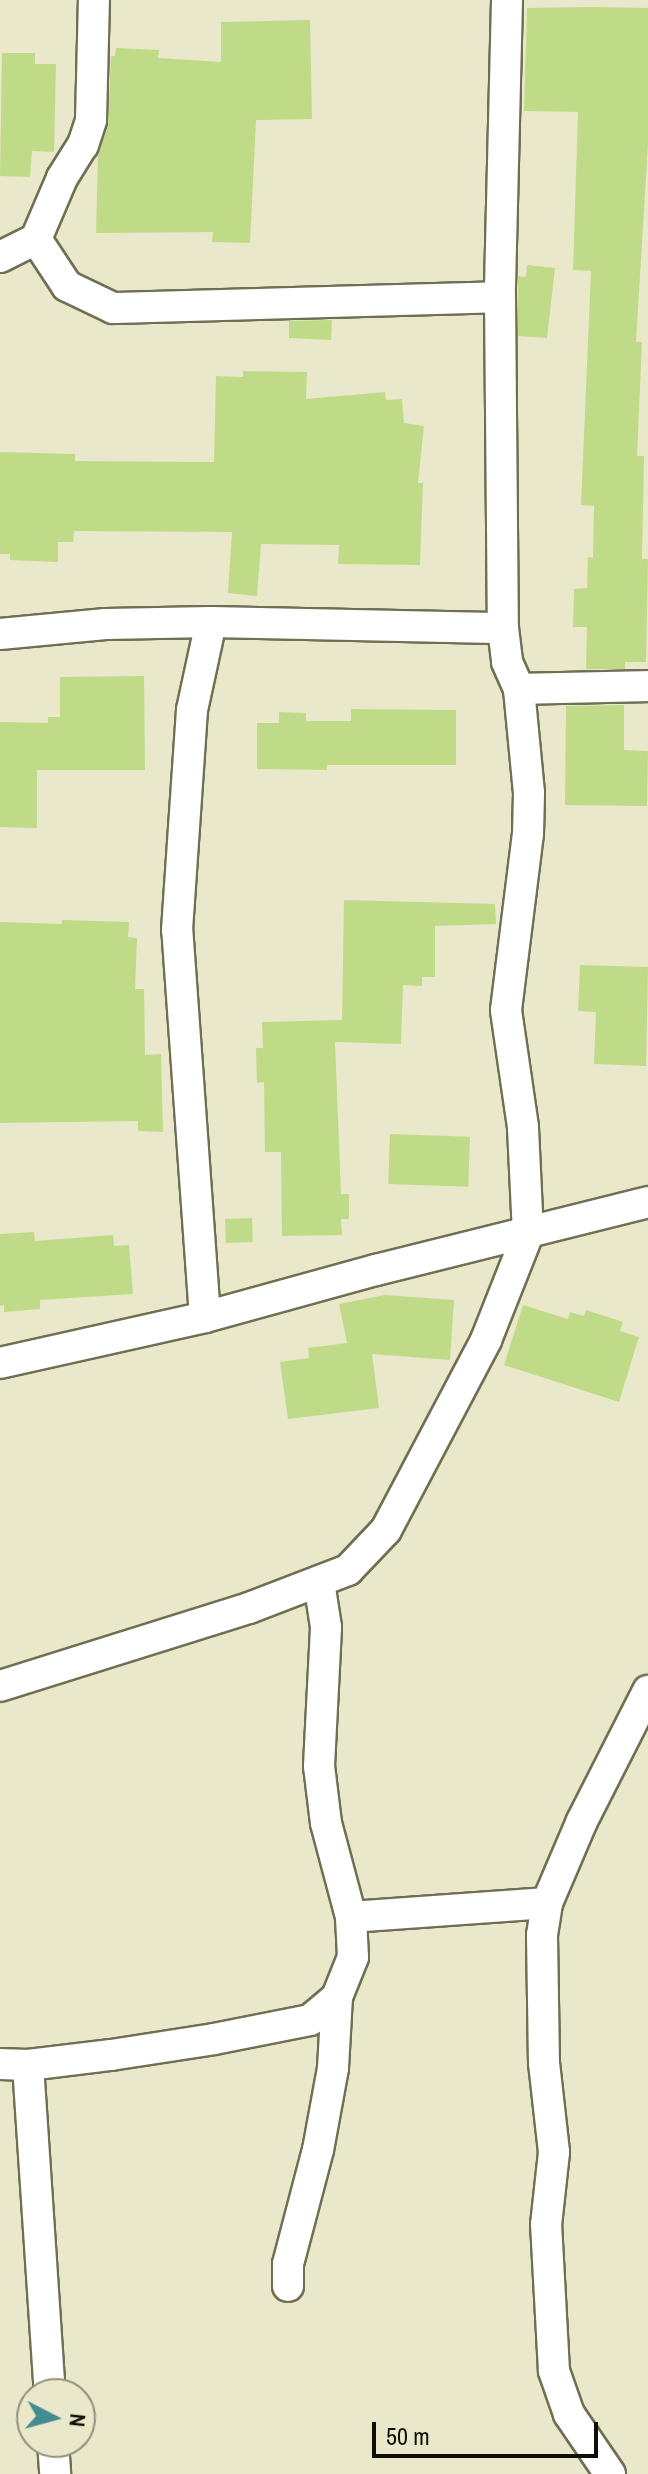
<!DOCTYPE html>
<style>
body{margin:0}
#map{position:relative;width:648px;height:2474px;overflow:hidden;background:#e9e8ca;font-family:"Archivo Narrow",sans-serif}
div>[style]{position:absolute}
.building>*{inset:0;background:#c0db88;transform-origin:0 0}
.roads{filter:drop-shadow(2px 0 #706f54) drop-shadow(-2px 0 #706f54) drop-shadow(0 2px #706f54) drop-shadow(0 -2px #706f54)}
.street>*{height:30px;margin:-15px;padding:0 15px;transform-origin:15px;border-radius:15px;background:#fff}
span{translate:-50% -50%;white-space:nowrap;text-align:center;line-height:1.15;-webkit-text-stroke:8px #e9e8ca;paint-order:stroke}
.north{position:absolute;left:16px;top:2378px;width:80px;height:80px;box-sizing:border-box;background:#e9e8ca;border:2px solid #92917c;border-radius:50%;rotate:96deg;font-size:22px;font-weight:700;line-height:32px;text-align:center;color:#100f06}
.north::after{content:'';display:block;margin:auto;width:28px;height:36px;background:#448c8f;clip-path:polygon(50% 0,100% 100%,50% 72%,0 100%)}
.scale{position:absolute;left:372px;top:2422px;width:226px;height:36px;box-sizing:border-box;border:4px solid #100f06;border-top:0;padding-left:10px;font-size:24px;line-height:28px;white-space:nowrap;color:#100f06;-webkit-text-stroke:6px #e9e8ca;paint-order:stroke}
</style>
<div id="map">
<div class="building">
<div style="clip-path:polygon(591px 7px,648px 8px,648px 144px,636px 342px,642px 342px,637px 456px,644px 456px,642px 559px,648px 559px,646px 662px,625px 662px,625px 669px,586px 669px,587px 627px,573px 627px,574px 589px,587px 588px,588px 557px,593px 558px,594px 506px,581px 505px,591px 271px,573px 270px,578px 112px,524px 111px,527px 8px)"></div>
<div style="clip-path:polygon(310px 20px,312px 119px,256px 120px,250px 243px,212px 242px,213px 232px,96px 233px,98px 156px,108px 125px,111px 56px,115px 56px,116px 48px,159px 50px,158px 58px,221px 62px,221px 22px)"></div>
<div style="clip-path:polygon(2px 53px,35px 53px,35px 64px,56px 64px,54px 152px,32px 151px,30px 177px,0 176px)"></div>
<div style="clip-path:polygon(527px 265px,555px 268px,547px 338px,518px 336px,518px 276px,526px 277px)"></div>
<div style="clip-path:polygon(332px 320px,331px 340px,289px 338px,289px 321px)"></div>
<div style="clip-path:polygon(243px 371px,307px 372px,306px 399px,385px 392px,386px 400px,402px 399px,404px 423px,424px 426px,418px 483px,423px 483px,420px 565px,338px 564px,339px 545px,261px 544px,257px 596px,228px 593px,232px 532px,74px 531px,73px 542px,58px 542px,58px 562px,10px 560px,10px 554px,0 554px,0 452px,75px 454px,75px 461px,214px 462px,216px 376px,243px 377px)"></div>
<div style="clip-path:polygon(144px 676px,145px 770px,37px 770px,37px 828px,0 827px,0 722px,48px 723px,48px 717px,60px 717px,60px 677px)"></div>
<div style="clip-path:polygon(624px 705px,624px 750px,648px 751px,647px 806px,565px 805px,566px 706px)"></div>
<div style="clip-path:polygon(351px 709px,456px 710px,456px 765px,327px 765px,327px 770px,257px 769px,257px 723px,279px 723px,279px 712px,306px 713px,306px 721px,351px 721px)"></div>
<div style="clip-path:polygon(344px 900px,495px 904px,496px 924px,435px 926px,435px 977px,422px 977px,422px 986px,403px 985px,401px 1044px,335px 1042px,341px 1194px,349px 1194px,349px 1219px,341px 1219px,342px 1235px,282px 1236px,281px 1152px,265px 1152px,264px 1082px,257px 1083px,256px 1048px,263px 1048px,262px 1022px,342px 1020px)"></div>
<div style="clip-path:polygon(62px 920px,129px 922px,128px 937px,137px 938px,135px 989px,144px 989px,145px 1055px,161px 1054px,163px 1132px,138px 1131px,138px 1121px,0 1123px,0 922px,62px 924px)"></div>
<div style="clip-path:polygon(580px 965px,648px 967px,646px 1066px,594px 1064px,596px 1012px,578px 1011px)"></div>
<div style="left:390px;top:1134px;width:80px;height:50px;rotate:2deg"></div>
<div style="left:252px;top:1218px;width:24px;height:27px;rotate:88deg"></div>
<div style="clip-path:polygon(34px 1232px,35px 1241px,113px 1235px,114px 1246px,129px 1245px,133px 1294px,40px 1300px,40px 1309px,4px 1312px,4px 1305px,0 1306px,0 1234px)"></div>
<div style="clip-path:polygon(385px 1295px,454px 1300px,450px 1360px,372px 1354px,379px 1408px,288px 1419px,280px 1362px,309px 1358px,308px 1348px,347px 1343px,339px 1304px)"></div>
<div style="clip-path:polygon(523px 1305px,568px 1319px,570px 1312px,584px 1316px,586px 1310px,623px 1322px,620px 1331px,639px 1337px,619px 1402px,504px 1365px)"></div>
</div>
<div class="roads">
<div class="street">
<div style="left:507px;top:0;width:297px;rotate:91.4deg"></div>
<div style="left:500px;top:297px;width:331px;rotate:89.5deg"></div>
<div style="left:503px;top:628px;width:34px;rotate:83deg"></div>
<div style="left:507px;top:662px;width:30px;rotate:66deg"></div>
<div style="left:519px;top:689px;width:129px;rotate:-1.3deg"></div>
<div style="left:36px;top:239px;width:56px;rotate:56.6deg"></div>
<div style="left:67px;top:286px;width:51px;rotate:25.6deg"></div>
<div style="left:113px;top:308px;width:387px;rotate:-1.6deg"></div>
<div style="left:0;top:257px;width:40px;rotate:-26.6deg"></div>
<div style="left:36px;top:239px;width:66px;rotate:-66.9deg"></div>
<div style="left:62px;top:178px;width:39px;rotate:-58deg"></div>
<div style="left:83px;top:145px;width:26px;rotate:-72deg"></div>
<div style="left:91px;top:120px;width:120px;rotate:-88.6deg"></div>
<div style="left:0;top:634px;width:106px;rotate:-5.4deg"></div>
<div style="left:106px;top:624px;width:105px;rotate:-1.1deg"></div>
<div style="left:211px;top:622px;width:292px;rotate:1.2deg"></div>
<div style="left:205px;top:1317px;width:388px;rotate:-94.1deg"></div>
<div style="left:177px;top:930px;width:221px;rotate:-86.1deg"></div>
<div style="left:192px;top:710px;width:90px;rotate:-77.8deg"></div>
<div style="left:0;top:1363px;width:210px;rotate:-12.6deg"></div>
<div style="left:205px;top:1317px;width:177px;rotate:-15.4deg"></div>
<div style="left:376px;top:1270px;width:280px;rotate:-14deg"></div>
<div style="left:0;top:1686px;width:261px;rotate:-17.4deg"></div>
<div style="left:249px;top:1608px;width:106px;rotate:-21deg"></div>
<div style="left:348px;top:1570px;width:55px;rotate:-46.5deg"></div>
<div style="left:386px;top:1530px;width:215px;rotate:-62.2deg"></div>
<div style="left:486px;top:1340px;width:114px;rotate:-68.4deg"></div>
<div style="left:528px;top:1234px;width:107px;rotate:-92.7deg"></div>
<div style="left:523px;top:1127px;width:118px;rotate:-98.3deg"></div>
<div style="left:506px;top:1010px;width:177px;rotate:-82.9deg"></div>
<div style="left:528px;top:834px;width:41px;rotate:-88.6deg"></div>
<div style="left:529px;top:793px;width:104px;rotate:-95.5deg"></div>
<div style="left:351px;top:1917px;width:196px;rotate:-4.1deg"></div>
<div style="left:0;top:2064px;width:28px;rotate:2deg"></div>
<div style="left:28px;top:2065px;width:84px;rotate:-6.9deg"></div>
<div style="left:111px;top:2055px;width:104px;rotate:-8.8deg"></div>
<div style="left:214px;top:2039px;width:98px;rotate:-11.2deg"></div>
<div style="left:310px;top:2020px;width:35px;rotate:-40deg"></div>
<div style="left:337px;top:1997px;width:43px;rotate:-68.2deg"></div>
<div style="left:353px;top:1957px;width:40px;rotate:-92.9deg"></div>
<div style="left:351px;top:1917px;width:97px;rotate:-104.9deg"></div>
<div style="left:326px;top:1823px;width:57px;rotate:-97deg"></div>
<div style="left:319px;top:1766px;width:139px;rotate:-87.1deg"></div>
<div style="left:326px;top:1627px;width:46px;rotate:-98.8deg"></div>
<div style="left:28px;top:2065px;width:330px;rotate:86.2deg"></div>
<div style="left:288px;top:2286px;width:22px;rotate:-90deg"></div>
<div style="left:288px;top:2264px;width:118px;rotate:-75.3deg"></div>
<div style="left:318px;top:2150px;width:83px;rotate:-79.6deg"></div>
<div style="left:333px;top:2068px;width:71px;rotate:-86.8deg"></div>
<div style="left:53px;top:2442px;width:32px;rotate:86deg"></div>
<div style="left:610px;top:2474px;width:73px;rotate:-124.3deg"></div>
<div style="left:569px;top:2414px;width:46px;rotate:-109.2deg"></div>
<div style="left:554px;top:2371px;width:146px;rotate:-93.1deg"></div>
<div style="left:546px;top:2225px;width:73px;rotate:-83.7deg"></div>
<div style="left:554px;top:2152px;width:90px;rotate:-96.4deg"></div>
<div style="left:544px;top:2063px;width:128px;rotate:-90.9deg"></div>
<div style="left:542px;top:1935px;width:32px;rotate:-81deg"></div>
<div style="left:547px;top:1903px;width:89px;rotate:-66.9deg"></div>
<div style="left:582px;top:1821px;width:146px;rotate:-63.1deg"></div>
</div>
</div>
<div class="north">N</div>
<div class="scale">50 m</div>
</div>
